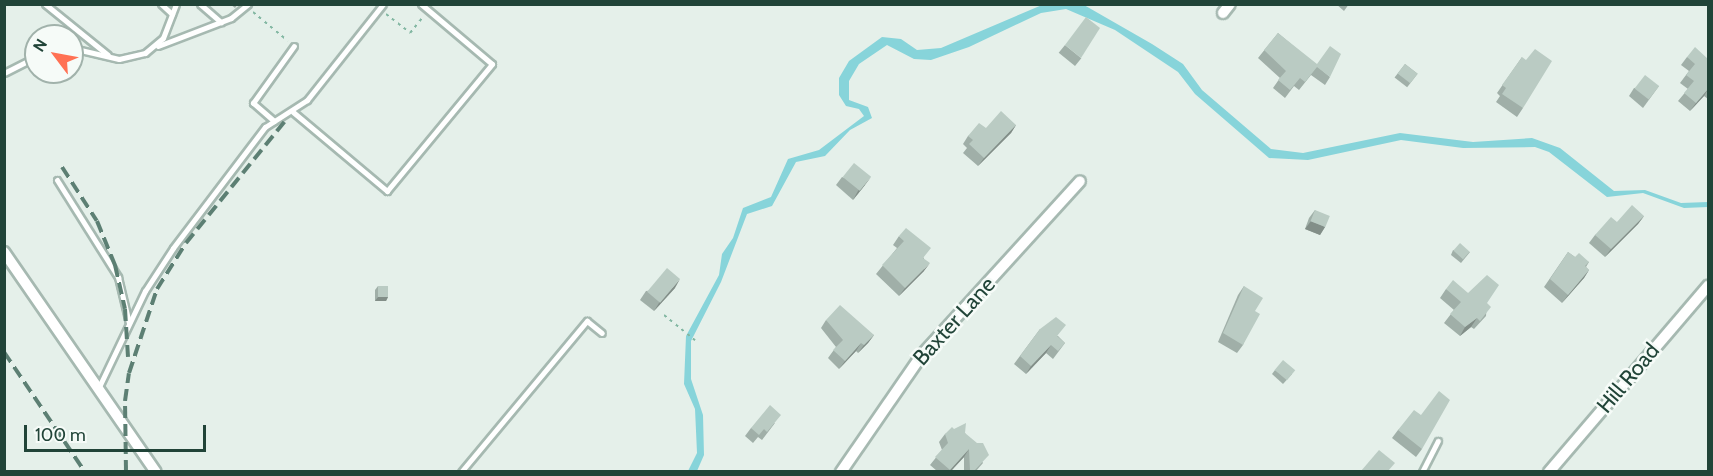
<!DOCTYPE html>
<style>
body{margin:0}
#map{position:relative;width:1713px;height:476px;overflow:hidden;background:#e5f0ea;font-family:Cabin,sans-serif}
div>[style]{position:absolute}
.water>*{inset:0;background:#87d4da}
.path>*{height:2px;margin-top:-1px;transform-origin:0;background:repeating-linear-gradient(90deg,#82b7a2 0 3px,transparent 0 7.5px)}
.roads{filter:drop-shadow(2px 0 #a6b9b1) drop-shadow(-2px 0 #a6b9b1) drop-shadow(0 2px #a6b9b1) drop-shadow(0 -2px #a6b9b1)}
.service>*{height:5px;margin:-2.5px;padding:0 2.5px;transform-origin:2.5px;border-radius:2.5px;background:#fff}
.minor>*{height:10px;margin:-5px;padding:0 5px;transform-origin:5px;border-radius:5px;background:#fff}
.rail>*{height:4px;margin-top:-2px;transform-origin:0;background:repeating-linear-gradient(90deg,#5c7f73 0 12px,transparent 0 18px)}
.wall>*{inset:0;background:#a0afa8;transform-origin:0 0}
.shaded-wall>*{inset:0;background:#828e88}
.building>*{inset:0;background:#bacbc3;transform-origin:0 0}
span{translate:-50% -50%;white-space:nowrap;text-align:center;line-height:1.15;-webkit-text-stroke:5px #f6fbf8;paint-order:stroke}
.street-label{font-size:22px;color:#214438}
.frame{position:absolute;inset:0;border:6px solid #214438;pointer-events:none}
.north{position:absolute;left:24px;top:24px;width:60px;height:60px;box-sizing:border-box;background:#f6fbf8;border:2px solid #a1b2ab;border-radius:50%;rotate:302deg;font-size:16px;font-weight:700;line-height:24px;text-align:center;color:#214438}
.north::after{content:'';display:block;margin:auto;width:21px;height:27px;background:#ff7154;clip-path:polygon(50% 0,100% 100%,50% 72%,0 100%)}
.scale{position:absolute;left:24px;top:425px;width:182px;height:27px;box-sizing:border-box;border:3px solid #214438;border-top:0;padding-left:8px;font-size:18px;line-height:21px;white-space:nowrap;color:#214438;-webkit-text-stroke:4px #f6fbf8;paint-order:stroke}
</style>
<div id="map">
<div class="water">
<div style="clip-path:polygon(1042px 5px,1084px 5px,1152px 44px,1183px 64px,1202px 90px,1271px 149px,1303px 153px,1400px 133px,1473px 142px,1532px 138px,1560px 148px,1614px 191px,1645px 190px,1681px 203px,1708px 202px,1708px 207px,1684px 208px,1643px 193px,1607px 197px,1549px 152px,1535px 147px,1463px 148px,1401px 140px,1308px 160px,1269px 158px,1195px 94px,1178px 72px,1115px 30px,1066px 9px,1041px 13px,969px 47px,931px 60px,914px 59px,887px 45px,859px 64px,849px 81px,849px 100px,868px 107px,872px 118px,850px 130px,825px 156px,796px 162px,772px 206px,747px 214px,721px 282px,691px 341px,691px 379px,703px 415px,704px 455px,697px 471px,688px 471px,697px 453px,695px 409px,684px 384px,686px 336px,719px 275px,722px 254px,733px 238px,743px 208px,771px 197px,788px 159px,819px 150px,864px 116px,859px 109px,846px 106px,839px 95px,839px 78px,849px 61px,882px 37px,901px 39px,917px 50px,941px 48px)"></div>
</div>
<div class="path">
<div style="left:253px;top:12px;width:45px;rotate:39.6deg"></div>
<div style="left:386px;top:14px;width:31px;rotate:38deg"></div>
<div style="left:410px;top:33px;width:21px;rotate:-51deg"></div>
<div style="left:664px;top:315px;width:40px;rotate:39deg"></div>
</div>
<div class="roads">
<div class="service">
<div style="left:45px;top:4px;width:81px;rotate:39deg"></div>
<div style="left:161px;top:4px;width:15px;rotate:42deg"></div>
<div style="left:200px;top:4px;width:28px;rotate:41deg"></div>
<div style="left:158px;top:46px;width:78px;rotate:-21deg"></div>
<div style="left:231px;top:18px;width:22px;rotate:-39deg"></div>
<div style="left:72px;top:48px;width:48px;rotate:13.2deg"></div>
<div style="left:119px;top:59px;width:27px;rotate:-13deg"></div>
<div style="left:145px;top:53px;width:23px;rotate:-40deg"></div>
<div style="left:163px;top:38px;width:36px;rotate:-69deg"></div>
<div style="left:4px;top:73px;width:36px;rotate:-27deg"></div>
<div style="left:293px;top:112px;width:123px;rotate:40deg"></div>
<div style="left:387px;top:191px;width:165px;rotate:-50.4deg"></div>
<div style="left:492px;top:64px;width:93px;rotate:-139.8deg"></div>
<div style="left:274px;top:121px;width:28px;rotate:-139deg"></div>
<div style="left:253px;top:103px;width:70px;rotate:-54.3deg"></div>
<div style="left:57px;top:180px;width:115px;rotate:57.8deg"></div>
<div style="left:118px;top:277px;width:47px;rotate:76.6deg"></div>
<div style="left:98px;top:389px;width:109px;rotate:-64.4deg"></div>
<div style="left:145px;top:291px;width:51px;rotate:-56.9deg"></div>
<div style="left:173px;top:248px;width:152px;rotate:-52.8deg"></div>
<div style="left:265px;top:127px;width:50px;rotate:-32.7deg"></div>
<div style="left:307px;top:100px;width:122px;rotate:-51.6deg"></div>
<div style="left:461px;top:472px;width:197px;rotate:-50.2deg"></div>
<div style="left:587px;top:321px;width:19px;rotate:39deg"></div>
<div style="left:1422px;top:472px;width:35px;rotate:-63deg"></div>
</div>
<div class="minor">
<div style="left:1223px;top:13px;width:11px;rotate:-52deg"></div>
<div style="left:4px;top:252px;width:267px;rotate:55.4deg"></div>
<div style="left:841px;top:472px;width:141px;rotate:-55.4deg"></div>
<div style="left:921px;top:356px;width:236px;rotate:-47.7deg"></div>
<div style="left:1549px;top:472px;width:245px;rotate:-49.5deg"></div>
</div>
</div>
<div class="rail">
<div style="left:62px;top:167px;width:64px;rotate:57.1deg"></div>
<div style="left:97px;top:221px;width:48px;rotate:67.8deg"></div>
<div style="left:115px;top:265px;width:45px;rotate:77.2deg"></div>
<div style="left:125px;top:309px;width:48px;rotate:86.4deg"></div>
<div style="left:4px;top:352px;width:145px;rotate:56deg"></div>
<div style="left:126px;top:472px;width:71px;rotate:-90.8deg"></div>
<div style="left:125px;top:401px;width:28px;rotate:-82deg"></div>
<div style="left:129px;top:373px;width:89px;rotate:-71.6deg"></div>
<div style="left:157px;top:289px;width:54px;rotate:-57.8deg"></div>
<div style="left:186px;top:243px;width:159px;rotate:-50.9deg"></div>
</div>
<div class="wall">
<div style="clip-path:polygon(230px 4px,238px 4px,235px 8px)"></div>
<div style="clip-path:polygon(1336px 4px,1349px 4px,1344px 11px)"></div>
<div style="clip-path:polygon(1278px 33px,1330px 77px,1325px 85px,1311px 75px,1299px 90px,1294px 86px,1285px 98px,1273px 88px,1280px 78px,1258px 58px)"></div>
<div style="left:1065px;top:45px;width:21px;height:10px;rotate:39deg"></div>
<div style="clip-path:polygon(1522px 57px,1523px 108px,1517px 117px,1496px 102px,1500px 96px,1497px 93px)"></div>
<div style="clip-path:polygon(1687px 57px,1708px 59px,1708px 99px,1704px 96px,1690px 111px,1678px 101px,1688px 89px,1680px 83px,1689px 71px,1681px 65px)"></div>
<div style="left:1405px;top:64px;width:16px;height:17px;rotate:38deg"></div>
<div style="clip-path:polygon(1659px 86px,1643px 108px,1629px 96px,1634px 88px)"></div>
<div style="clip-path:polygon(1016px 125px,1011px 133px,978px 166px,963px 153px,967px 148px,963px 144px,968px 136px,986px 128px)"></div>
<div style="clip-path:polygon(842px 177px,865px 185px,853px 200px,836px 185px)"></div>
<div style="clip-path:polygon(1315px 210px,1325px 227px,1320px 235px,1305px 229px,1309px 218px)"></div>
<div style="clip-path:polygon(1644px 216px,1638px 224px,1605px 257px,1589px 243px,1595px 235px,1617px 222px)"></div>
<div style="clip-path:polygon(899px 236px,924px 258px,924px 271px,899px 296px,876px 274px,897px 248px,893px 245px)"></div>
<div style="clip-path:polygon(1453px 250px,1470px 252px,1461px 263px,1451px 255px)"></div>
<div style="clip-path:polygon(1568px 252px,1575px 257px,1589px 262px,1586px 267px,1589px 270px,1584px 278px,1562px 303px,1544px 287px)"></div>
<div style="clip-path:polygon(378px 286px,388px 297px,386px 301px,375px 301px,375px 290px)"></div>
<div style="clip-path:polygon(1244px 286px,1255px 311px,1243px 345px,1237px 353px,1218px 342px,1238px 295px)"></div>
<div style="clip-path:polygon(675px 288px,654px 311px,640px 300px,646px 291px)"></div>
<div style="clip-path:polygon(1446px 289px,1468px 293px,1487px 303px,1486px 316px,1474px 329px,1471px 327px,1460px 336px,1444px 323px,1454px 310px,1440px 298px)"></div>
<div style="clip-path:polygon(826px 320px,874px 335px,868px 343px,858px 353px,856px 351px,839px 369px,828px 358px,836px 347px,821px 328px)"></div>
<div style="clip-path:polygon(1040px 329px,1058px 336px,1065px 343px,1053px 359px,1046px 353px,1026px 374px,1014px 364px)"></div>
<div style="clip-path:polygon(1275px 370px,1292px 374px,1283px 384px,1272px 374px)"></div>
<div style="clip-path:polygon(1421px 415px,1422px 449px,1416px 457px,1392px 438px,1398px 430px)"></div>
<div style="clip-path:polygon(775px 423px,762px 440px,758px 437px,753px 443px,745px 436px,751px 428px)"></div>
<div style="clip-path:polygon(954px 429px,965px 433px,983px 463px,976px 471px,964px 471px,964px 457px,951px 471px,937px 471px,930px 465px,942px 450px,939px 442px,945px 434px)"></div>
</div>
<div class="shaded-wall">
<div style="clip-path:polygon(1708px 89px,1704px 96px,1690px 111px,1696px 103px)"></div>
<div style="clip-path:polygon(1016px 125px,1011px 133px,978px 166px,984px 158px)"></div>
<div style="clip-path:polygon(871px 177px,865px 185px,853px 200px,858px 191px)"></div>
<div style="clip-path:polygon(1644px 216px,1638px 224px,1605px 257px,1611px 249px)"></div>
<div style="clip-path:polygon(1311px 221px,1325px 227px,1320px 235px,1305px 229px)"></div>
<div style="clip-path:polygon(930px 263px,924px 271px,899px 296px,905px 288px)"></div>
<div style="clip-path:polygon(1589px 270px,1584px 278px,1562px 303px,1568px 295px)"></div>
<div style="clip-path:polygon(680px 279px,675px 288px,654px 311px,659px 303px)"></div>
<div style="clip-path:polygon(378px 297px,388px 297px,386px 301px,375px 301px)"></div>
<div style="clip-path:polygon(1477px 318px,1471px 327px,1460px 336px,1465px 327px)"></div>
<div style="clip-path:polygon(874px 335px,868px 343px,858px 353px,864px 345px)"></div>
<div style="clip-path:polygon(861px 343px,856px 351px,839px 369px,845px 361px)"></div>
<div style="clip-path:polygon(1051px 345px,1046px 353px,1026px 374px,1031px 366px)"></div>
<div style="clip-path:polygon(969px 449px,964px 457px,951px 471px,949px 471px)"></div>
</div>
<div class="building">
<div style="clip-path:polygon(1086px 17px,1100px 28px,1081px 58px,1065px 45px)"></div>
<div style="clip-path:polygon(1278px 33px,1317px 64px,1330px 46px,1341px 54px,1330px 77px,1317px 67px,1305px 82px,1300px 78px,1290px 90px,1278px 80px,1286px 71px,1264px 50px)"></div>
<div style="clip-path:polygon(1695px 47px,1708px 59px,1708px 89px,1696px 103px,1684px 93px,1694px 81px,1686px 75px,1695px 64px,1687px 57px)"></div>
<div style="clip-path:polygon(1535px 49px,1552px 61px,1523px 108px,1502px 94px,1506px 88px,1502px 85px,1522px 57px,1526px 60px)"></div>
<div style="left:1405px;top:64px;width:16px;height:12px;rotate:38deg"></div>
<div style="left:1645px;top:75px;width:18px;height:17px;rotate:38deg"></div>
<div style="clip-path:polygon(1001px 111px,1016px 125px,984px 158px,969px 144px,973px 140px,968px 136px,979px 123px,986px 128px)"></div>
<div style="left:854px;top:163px;width:22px;height:18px;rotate:39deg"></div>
<div style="clip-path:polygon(1632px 205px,1644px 216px,1611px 249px,1595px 235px,1611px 217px,1617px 222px)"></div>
<div style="left:1315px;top:210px;width:16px;height:12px;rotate:22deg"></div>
<div style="clip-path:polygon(906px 228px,931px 248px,923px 258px,930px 263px,905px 288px,882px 265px,904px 241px,899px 236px)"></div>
<div style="left:1460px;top:243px;width:13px;height:10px;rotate:42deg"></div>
<div style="clip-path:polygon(1568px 252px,1575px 257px,1579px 253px,1589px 262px,1585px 266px,1589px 270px,1568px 295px,1550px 279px)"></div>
<div style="left:667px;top:268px;width:17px;height:31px;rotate:40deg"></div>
<div style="clip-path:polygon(1487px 275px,1499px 285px,1487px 303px,1491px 307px,1480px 321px,1477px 318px,1465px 327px,1450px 314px,1461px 302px,1446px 289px,1453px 280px,1468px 293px)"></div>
<div style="left:378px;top:286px;width:10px;height:11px"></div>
<div style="clip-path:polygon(1244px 286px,1263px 298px,1255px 311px,1260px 314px,1243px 345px,1223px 333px)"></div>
<div style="clip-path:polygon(840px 305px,874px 335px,864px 345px,861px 343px,845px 361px,833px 350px,843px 340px,826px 320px)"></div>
<div style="clip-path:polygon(1056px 317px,1066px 325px,1057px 336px,1065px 343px,1058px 351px,1051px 345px,1031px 366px,1020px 356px,1040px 329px)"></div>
<div style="left:1283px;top:360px;width:16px;height:13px;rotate:40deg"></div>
<div style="clip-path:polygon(1439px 391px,1450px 400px,1422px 449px,1398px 430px,1414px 410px,1421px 415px)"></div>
<div style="clip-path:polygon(770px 405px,781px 415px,767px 432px,764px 429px,759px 435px,751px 428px)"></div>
<div style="clip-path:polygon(966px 423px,965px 433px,977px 443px,983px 443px,989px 455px,974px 471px,970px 471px,969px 449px,950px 470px,935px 457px,948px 443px,945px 434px,952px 427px,954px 429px)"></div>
<div style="clip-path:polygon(1379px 450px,1395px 463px,1388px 471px,1361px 471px)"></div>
</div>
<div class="street-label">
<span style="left:954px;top:321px;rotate:-48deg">Baxter Lane</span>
<span style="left:1628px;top:378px;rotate:-50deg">Hill Road</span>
</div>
<div class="frame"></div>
<div class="north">N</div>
<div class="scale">100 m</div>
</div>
